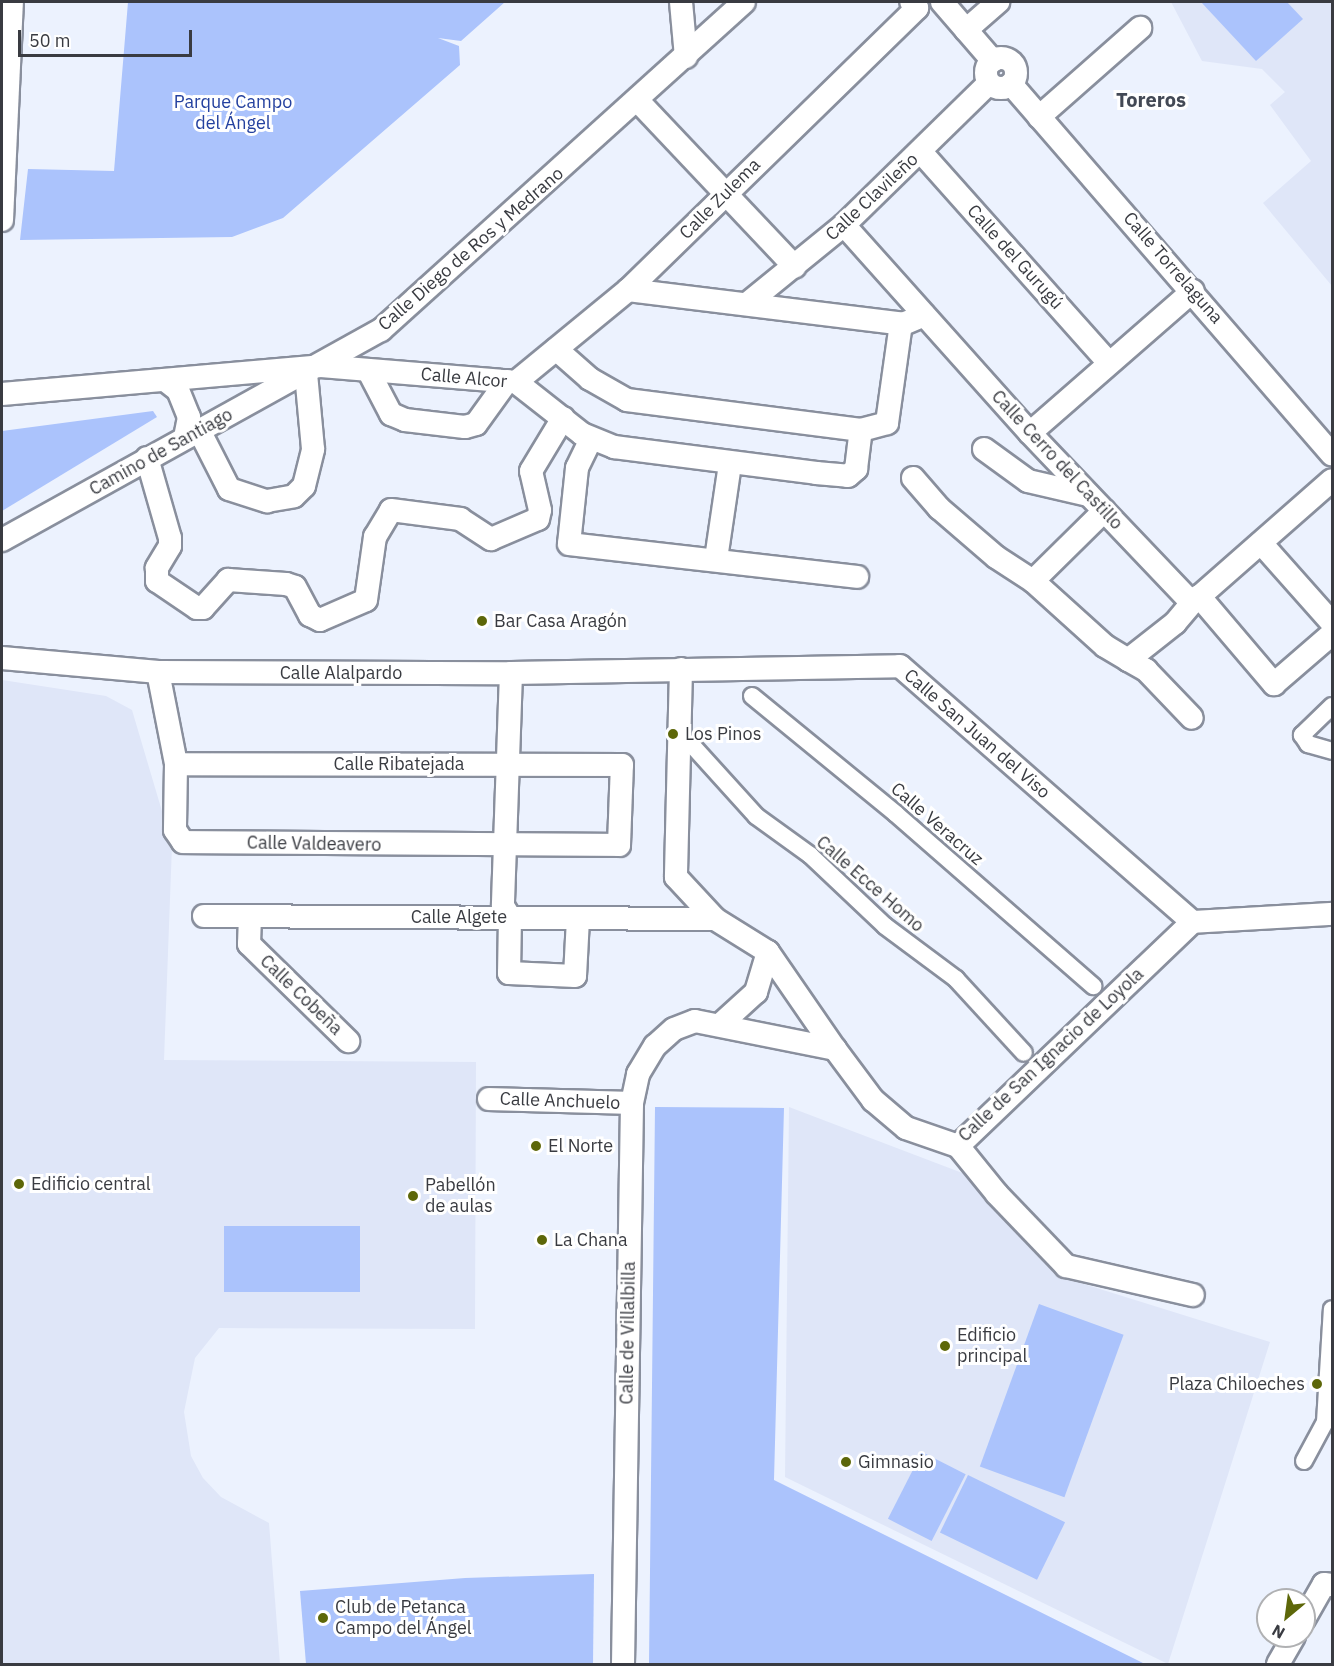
<!DOCTYPE html>
<meta charset="utf-8">
<style>
body{margin:0}
#map{position:relative;width:1334px;height:1666px;overflow:hidden;background:#ecf2fe;font-family:"IBM Plex Sans",sans-serif}
div>[style]{position:absolute}
.built>*{inset:0;background:#dfe6f8}
.green>*{inset:0;background:#abc3fc;transform-origin:0 0}
.roads{filter:drop-shadow(2px 0 #898f9d) drop-shadow(-2px 0 #898f9d) drop-shadow(0 2px #898f9d) drop-shadow(0 -2px #898f9d)}
.pedestrian>*{height:16px;margin:-8px;padding:0 8px;transform-origin:8px;border-radius:8px;background:#fff}
.minor>*{height:22px;margin:-11px;padding:0 11px;transform-origin:11px;border-radius:11px;background:#fff}
.minor>.ring{margin:-11px;padding:0;box-sizing:content-box;background:none;border:22px solid #fff;border-radius:50%}
.dots>*{width:16px;height:16px;translate:-50% -50%;box-sizing:border-box;border:3px solid #fff;border-radius:50%}
span{translate:-50% -50%;white-space:nowrap;text-align:center;line-height:1.15;-webkit-text-stroke:6px #fff;paint-order:stroke}
.park-label{font-size:18px;color:#24419f}
.street-label{font-size:18px;color:#393b41}
.poi-label{font-size:18px;color:#393b41}
.left{translate:0 -50%;text-align:left}
.right{translate:-100% -50%;text-align:right}
.neighbourhood-label{font-size:20px;color:#434955;font-weight:700}
.frame{position:absolute;inset:0;border:3px solid #393b41;pointer-events:none}
.north{position:absolute;left:1256px;top:1588px;width:60px;height:60px;box-sizing:border-box;background:#fff;border:2px solid #b0b1b3;border-radius:50%;rotate:209deg;font-size:16px;font-weight:700;line-height:24px;text-align:center;color:#393b41}
.north::after{content:'';display:block;margin:auto;width:21px;height:27px;background:#5d6709;clip-path:polygon(50% 0,100% 100%,50% 72%,0 100%)}
.scale{position:absolute;left:18px;top:30px;width:174px;height:27px;box-sizing:border-box;border:3px solid #393b41;border-top:0;padding-left:8px;font-size:18px;line-height:21px;white-space:nowrap;color:#393b41;-webkit-text-stroke:4px #fff;paint-order:stroke}
</style>
<div id="map">
<div class="built">
<div style="clip-path:polygon(1171px 2px,1332px 2px,1332px 286px,1263px 203px,1311px 161px,1270px 105px,1285px 92px,1262px 69px,1202px 61px)"></div>
<div style="clip-path:polygon(2px 680px,106px 696px,132px 710px,172px 845px,164px 1060px,476px 1062px,475px 1329px,219px 1328px,195px 1358px,184px 1412px,191px 1456px,203px 1478px,221px 1497px,269px 1523px,280px 1664px,2px 1664px)"></div>
<div style="clip-path:polygon(789px 1107px,965px 1174px,1058px 1276px,1270px 1342px,1168px 1664px,785px 1477px)"></div>
</div>
<div class="green">
<div style="clip-path:polygon(128px 2px,505px 2px,461px 41px,438px 38px,459px 46px,460px 65px,283px 218px,232px 237px,20px 240px,28px 169px,114px 171px)"></div>
<div style="clip-path:polygon(1201px 2px,1287px 2px,1303px 19px,1256px 61px)"></div>
<div style="clip-path:polygon(153px 411px,157px 417px,2px 511px,2px 431px)"></div>
<div style="clip-path:polygon(655px 1107px,784px 1108px,774px 1480px,1145px 1664px,649px 1664px)"></div>
<div style="left:224px;top:1226px;width:136px;height:66px"></div>
<div style="left:1039px;top:1304px;width:90px;height:173px;rotate:20deg"></div>
<div style="left:922px;top:1452px;width:49px;height:75px;rotate:27deg"></div>
<div style="left:968px;top:1475px;width:108px;height:64px;rotate:26deg"></div>
<div style="clip-path:polygon(594px 1574px,593px 1664px,306px 1664px,300px 1591px,465px 1578px)"></div>
</div>
<div class="roads">
<div class="pedestrian">
<div style="left:752px;top:696px;width:186px;rotate:39.3deg"></div>
<div style="left:896px;top:814px;width:262px;rotate:41.1deg"></div>
<div style="left:1332px;top:706px;width:42px;rotate:136deg"></div>
<div style="left:1302px;top:735px;width:11px;rotate:56deg"></div>
<div style="left:1308px;top:744px;width:25px;rotate:16deg"></div>
<div style="left:691px;top:744px;width:97px;rotate:47.9deg"></div>
<div style="left:756px;top:816px;width:67px;rotate:35.8deg"></div>
<div style="left:810px;top:855px;width:103px;rotate:43.4deg"></div>
<div style="left:885px;top:926px;width:89px;rotate:36.7deg"></div>
<div style="left:956px;top:979px;width:100px;rotate:47.4deg"></div>
<div style="left:1304px;top:1461px;width:44px;rotate:-61.7deg"></div>
<div style="left:1325px;top:1422px;width:113px;rotate:-86.5deg"></div>
</div>
<div class="minor">
<div style="left:681px;top:2px;width:55px;rotate:84.8deg"></div>
<div style="left:942px;top:2px;width:78px;rotate:49.2deg"></div>
<div style="left:966px;top:30px;width:43px;rotate:-41.2deg"></div>
<div class="ring" style="left:986px;top:58px;width:8px;height:8px"></div>
<div style="left:1011px;top:84px;width:490px;rotate:49.1deg"></div>
<div style="left:638px;top:101px;width:228px;rotate:46.6deg"></div>
<div style="left:1039px;top:117px;width:135px;rotate:-41.4deg"></div>
<div style="left:921px;top:152px;width:281px;rotate:48.3deg"></div>
<div style="left:2px;top:220px;width:218px;rotate:-87.4deg"></div>
<div style="left:844px;top:225px;width:279px;rotate:48.2deg"></div>
<div style="left:1030px;top:433px;width:235px;rotate:46.4deg"></div>
<div style="left:628px;top:290px;width:277px;rotate:7deg"></div>
<div style="left:903px;top:324px;width:23px;rotate:-23deg"></div>
<div style="left:748px;top:303px;width:124px;rotate:-39.1deg"></div>
<div style="left:844px;top:225px;width:203px;rotate:-44.4deg"></div>
<div style="left:368px;top:370px;width:50px;rotate:62.4deg"></div>
<div style="left:391px;top:414px;width:15px;rotate:23deg"></div>
<div style="left:405px;top:420px;width:60px;rotate:6.7deg"></div>
<div style="left:465px;top:427px;width:11px;rotate:-15deg"></div>
<div style="left:476px;top:424px;width:53px;rotate:-54.2deg"></div>
<div style="left:165px;top:380px;width:16px;rotate:38deg"></div>
<div style="left:178px;top:390px;width:29px;rotate:68deg"></div>
<div style="left:189px;top:417px;width:21px;rotate:101deg"></div>
<div style="left:516px;top:382px;width:145px;rotate:-39.4deg"></div>
<div style="left:628px;top:290px;width:404px;rotate:-44.3deg"></div>
<div style="left:917px;top:8px;width:8px;rotate:-135deg"></div>
<div style="left:2px;top:394px;width:320px;rotate:-5deg"></div>
<div style="left:321px;top:366px;width:196px;rotate:4.7deg"></div>
<div style="left:516px;top:382px;width:84px;rotate:38.2deg"></div>
<div style="left:582px;top:434px;width:35px;rotate:22deg"></div>
<div style="left:614px;top:447px;width:204px;rotate:7.3deg"></div>
<div style="left:816px;top:473px;width:32px;rotate:5deg"></div>
<div style="left:848px;top:476px;width:11px;rotate:-41deg"></div>
<div style="left:856px;top:469px;width:39px;rotate:-83deg"></div>
<div style="left:861px;top:430px;width:236px;rotate:-172.7deg"></div>
<div style="left:627px;top:400px;width:43px;rotate:-150.4deg"></div>
<div style="left:590px;top:379px;width:45px;rotate:-138.6deg"></div>
<div style="left:199px;top:430px;width:66px;rotate:63deg"></div>
<div style="left:229px;top:489px;width:40px;rotate:18deg"></div>
<div style="left:267px;top:501px;width:27px;rotate:-10deg"></div>
<div style="left:294px;top:496px;width:14px;rotate:-45deg"></div>
<div style="left:304px;top:486px;width:38px;rotate:-76deg"></div>
<div style="left:313px;top:449px;width:75px;rotate:-95.3deg"></div>
<div style="left:861px;top:430px;width:27px;rotate:-15deg"></div>
<div style="left:887px;top:423px;width:100px;rotate:-82deg"></div>
<div style="left:1030px;top:433px;width:216px;rotate:-41.1deg"></div>
<div style="left:591px;top:439px;width:32px;rotate:116deg"></div>
<div style="left:577px;top:468px;width:76px;rotate:96deg"></div>
<div style="left:569px;top:544px;width:290px;rotate:6.5deg"></div>
<div style="left:984px;top:449px;width:54px;rotate:36deg"></div>
<div style="left:1028px;top:481px;width:62px;rotate:13.1deg"></div>
<div style="left:147px;top:458px;width:83px;rotate:74deg"></div>
<div style="left:170px;top:538px;width:8px;rotate:90deg"></div>
<div style="left:170px;top:546px;width:26px;rotate:121deg"></div>
<div style="left:157px;top:568px;width:13px;rotate:90deg"></div>
<div style="left:157px;top:581px;width:48px;rotate:34deg"></div>
<div style="left:197px;top:608px;width:6px"></div>
<div style="left:203px;top:608px;width:38px;rotate:-48deg"></div>
<div style="left:228px;top:580px;width:58px;rotate:3.9deg"></div>
<div style="left:286px;top:584px;width:9px;rotate:18deg"></div>
<div style="left:295px;top:587px;width:32px;rotate:62deg"></div>
<div style="left:310px;top:615px;width:11px;rotate:27deg"></div>
<div style="left:320px;top:620px;width:50px;rotate:-23.5deg"></div>
<div style="left:366px;top:600px;width:64px;rotate:-81.9deg"></div>
<div style="left:375px;top:537px;width:31px;rotate:-59deg"></div>
<div style="left:391px;top:510px;width:70px;rotate:7.4deg"></div>
<div style="left:460px;top:519px;width:37px;rotate:33deg"></div>
<div style="left:491px;top:539px;width:51px;rotate:-23.1deg"></div>
<div style="left:538px;top:519px;width:9px;rotate:-77deg"></div>
<div style="left:540px;top:510px;width:40px;rotate:-103deg"></div>
<div style="left:531px;top:471px;width:62px;rotate:-58.9deg"></div>
<div style="left:913px;top:478px;width:40px;rotate:49deg"></div>
<div style="left:939px;top:508px;width:75px;rotate:40.7deg"></div>
<div style="left:996px;top:557px;width:44px;rotate:33deg"></div>
<div style="left:1033px;top:581px;width:97px;rotate:42.1deg"></div>
<div style="left:1105px;top:646px;width:27px;rotate:31deg"></div>
<div style="left:1128px;top:660px;width:60px;rotate:-38.2deg"></div>
<div style="left:1175px;top:623px;width:26px;rotate:-50deg"></div>
<div style="left:1192px;top:603px;width:186px;rotate:-41.3deg"></div>
<div style="left:2px;top:540px;width:433px;rotate:-29deg"></div>
<div style="left:381px;top:330px;width:489px;rotate:-42.1deg"></div>
<div style="left:1261px;top:543px;width:107px;rotate:48.4deg"></div>
<div style="left:716px;top:559px;width:96px;rotate:-81.6deg"></div>
<div style="left:1033px;top:581px;width:100px;rotate:-44.6deg"></div>
<div style="left:1199px;top:596px;width:116px;rotate:49.6deg"></div>
<div style="left:1274px;top:684px;width:77px;rotate:-40.8deg"></div>
<div style="left:2px;top:658px;width:157px;rotate:5.1deg"></div>
<div style="left:158px;top:672px;width:353px;rotate:0.2deg"></div>
<div style="left:511px;top:673px;width:389px;rotate:-1deg"></div>
<div style="left:900px;top:666px;width:388px;rotate:41.2deg"></div>
<div style="left:1128px;top:660px;width:21px;rotate:29deg"></div>
<div style="left:1146px;top:670px;width:66px;rotate:46.2deg"></div>
<div style="left:681px;top:669px;width:208px;rotate:91.4deg"></div>
<div style="left:676px;top:877px;width:57px;rotate:47.1deg"></div>
<div style="left:715px;top:919px;width:62px;rotate:31.9deg"></div>
<div style="left:768px;top:952px;width:42px;rotate:106.7deg"></div>
<div style="left:756px;top:992px;width:47px;rotate:137.6deg"></div>
<div style="left:158px;top:672px;width:94px;rotate:78.9deg"></div>
<div style="left:176px;top:764px;width:66px;rotate:90.9deg"></div>
<div style="left:175px;top:830px;width:14px;rotate:56deg"></div>
<div style="left:183px;top:842px;width:436px;rotate:0.4deg"></div>
<div style="left:619px;top:845px;width:80px;rotate:-87.9deg"></div>
<div style="left:622px;top:765px;width:446px;rotate:-179.9deg"></div>
<div style="left:511px;top:673px;width:233px;rotate:92deg"></div>
<div style="left:503px;top:906px;width:13px;rotate:58deg"></div>
<div style="left:510px;top:917px;width:56px;rotate:91deg"></div>
<div style="left:509px;top:973px;width:66px;rotate:2.6deg"></div>
<div style="left:575px;top:976px;width:57px;rotate:-87deg"></div>
<div style="left:204px;top:916px;width:511px;rotate:0.34deg"></div>
<div style="left:250px;top:916px;width:28px;rotate:92deg"></div>
<div style="left:249px;top:944px;width:139px;rotate:44.4deg"></div>
<div style="left:768px;top:952px;width:118px;rotate:55.4deg"></div>
<div style="left:489px;top:1099px;width:143px;rotate:1.6deg"></div>
<div style="left:958px;top:1146px;width:324px;rotate:-43.7deg"></div>
<div style="left:1192px;top:922px;width:140px;rotate:-3.3deg"></div>
<div style="left:958px;top:1146px;width:62px;rotate:50.9deg"></div>
<div style="left:997px;top:1194px;width:100px;rotate:46.2deg"></div>
<div style="left:1066px;top:1266px;width:130px;rotate:12.9deg"></div>
<div style="left:1304px;top:1619px;width:40px;rotate:-60.3deg"></div>
<div style="left:1324px;top:1584px;width:8px;rotate:7deg"></div>
<div style="left:623px;top:1664px;width:561px;rotate:-89.08deg"></div>
<div style="left:632px;top:1103px;width:30px;rotate:-78deg"></div>
<div style="left:638px;top:1074px;width:33px;rotate:-59deg"></div>
<div style="left:655px;top:1046px;width:25px;rotate:-42deg"></div>
<div style="left:674px;top:1029px;width:22px;rotate:-21deg"></div>
<div style="left:695px;top:1021px;width:143px;rotate:11.3deg"></div>
<div style="left:835px;top:1049px;width:64px;rotate:53.3deg"></div>
<div style="left:873px;top:1100px;width:43px;rotate:40.3deg"></div>
<div style="left:906px;top:1128px;width:55px;rotate:19.1deg"></div>
<div style="left:1278px;top:1664px;width:32px;rotate:-60deg"></div>
</div>
</div>
<div class="dots">
<div style="left:482px;top:621px;background:#5d6709"></div>
<div style="left:673px;top:734px;background:#5d6709"></div>
<div style="left:536px;top:1146px;background:#5d6709"></div>
<div style="left:19px;top:1184px;background:#5d6709"></div>
<div style="left:413px;top:1196px;background:#5d6709"></div>
<div style="left:542px;top:1240px;background:#5d6709"></div>
<div style="left:945px;top:1346px;background:#5d6709"></div>
<div style="left:1317px;top:1384px;background:#5d6709"></div>
<div style="left:846px;top:1462px;background:#5d6709"></div>
<div style="left:323px;top:1618px;background:#5d6709"></div>
</div>
<div class="park-label">
<span style="left:233px;top:113px">Parque Campo<br>del Ángel</span>
</div>
<div class="street-label">
<span style="left:872px;top:197px;rotate:-43deg">Calle Clavileño</span>
<span style="left:720px;top:199px;rotate:-45deg">Calle Zulema</span>
<span style="left:471px;top:249px;rotate:-41deg">Calle Diego de Ros y Medrano</span>
<span style="left:1015px;top:257px;rotate:48deg">Calle del Gurugú</span>
<span style="left:1173px;top:268px;rotate:49deg">Calle Torrelaguna</span>
<span style="left:464px;top:378px;rotate:5deg">Calle Alcor</span>
<span style="left:161px;top:452px;rotate:-29deg">Camino de Santiago</span>
<span style="left:1057px;top:460px;rotate:47deg">Calle Cerro del Castillo</span>
<span style="left:341px;top:673px">Calle Alalpardo</span>
<span style="left:977px;top:734px;rotate:41deg">Calle San Juan del Viso</span>
<span style="left:399px;top:764px">Calle Ribatejada</span>
<span style="left:937px;top:824px;rotate:41deg">Calle Veracruz</span>
<span style="left:314px;top:844px;rotate:1deg">Calle Valdeavero</span>
<span style="left:870px;top:884px;rotate:41deg">Calle Ecce Homo</span>
<span style="left:459px;top:917px">Calle Algete</span>
<span style="left:301px;top:995px;rotate:44deg">Calle Cobeña</span>
<span style="left:1051px;top:1055px;rotate:-43deg">Calle de San Ignacio de Loyola</span>
<span style="left:560px;top:1101px;rotate:2deg">Calle Anchuelo</span>
<span style="left:628px;top:1333px;rotate:-89deg">Calle de Villalbilla</span>
</div>
<div class="poi-label">
<span class="left" style="left:494px;top:621px">Bar Casa Aragón</span>
<span class="left" style="left:685px;top:734px">Los Pinos</span>
<span class="left" style="left:548px;top:1146px">El Norte</span>
<span class="left" style="left:31px;top:1184px">Edificio central</span>
<span class="left" style="left:425px;top:1196px">Pabellón<br>de aulas</span>
<span class="left" style="left:554px;top:1240px">La Chana</span>
<span class="left" style="left:957px;top:1346px">Edificio<br>principal</span>
<span class="right" style="left:1305px;top:1384px">Plaza Chiloeches</span>
<span class="left" style="left:858px;top:1462px">Gimnasio</span>
<span class="left" style="left:335px;top:1618px">Club de Petanca<br>Campo del Ángel</span>
</div>
<div class="neighbourhood-label">
<span style="left:1151px;top:99px">Toreros</span>
</div>
<div class="frame"></div>
<div class="north">N</div>
<div class="scale">50 m</div>
</div>
